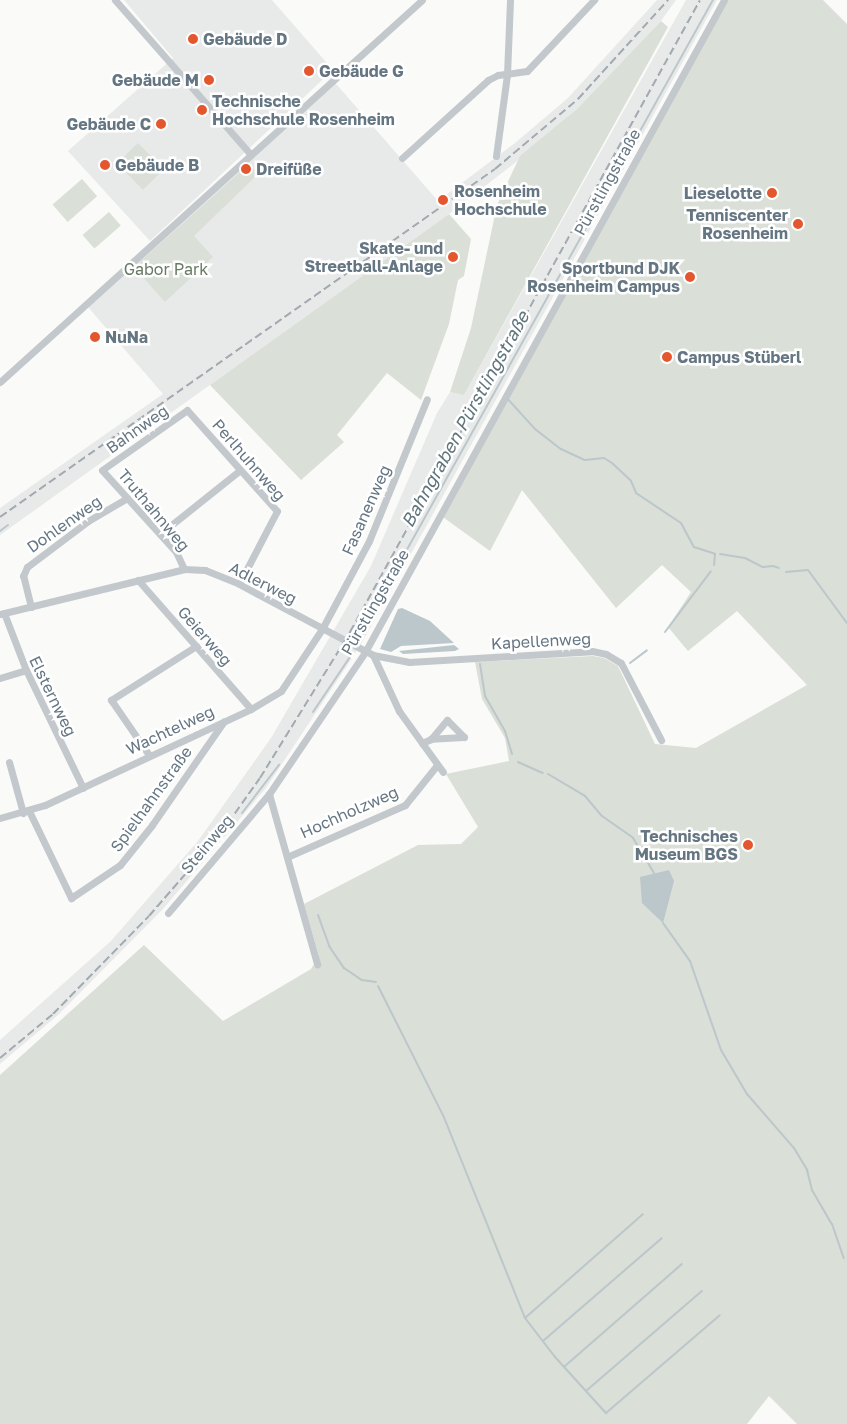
<!DOCTYPE html>
<meta charset="utf-8">
<style>
body{margin:0}
#map{position:relative;width:847px;height:1424px;overflow:hidden;background:#fafaf8;font-family:"Golos Text",sans-serif}
div>[style]{position:absolute}
.built>*{inset:0;background:#e8e9e9}
.green>*{inset:0;background:#dadfd7;transform-origin:0 0}
.water>*{inset:0;background:#bbc7cb}
.stream>*{height:2px;margin:-1px;padding:0 1px;transform-origin:1px;border-radius:1px;background:#bbc7cb}
.street>*{height:7px;margin:-3.5px;padding:0 3.5px;transform-origin:3.5px;border-radius:3.5px;background:#c3c8cc}
.rail>*{height:2px;margin-top:-1px;transform-origin:0;background:repeating-linear-gradient(90deg,#a2aab0 0 8px,transparent 0 12px)}
.dots>*{width:14px;height:14px;translate:-50% -50%;box-sizing:border-box;border:2px solid #fff;border-radius:50%}
span{translate:-50% -50%;white-space:nowrap;text-align:center;line-height:1.15;-webkit-text-stroke:5px #fff;paint-order:stroke}
.poi-label{font-size:16px;color:#657683;font-weight:700}
.left{translate:0 -50%;text-align:left}
.right{translate:-100% -50%;text-align:right}
.street-label{font-size:16px;color:#657683}
.park-label{font-size:16px;color:#687a64}
.water-label{font-size:18px;color:#60757c;font-style:italic}
</style>
<div id="map">
<div class="built">
<div style="clip-path:polygon(124px 0,272px 0,333px 70px,150px 241px,68px 151px,173px 58px)"></div>
<div style="clip-path:polygon(657px 0,676px 0,661px 21px,577px 109px,516px 162px,449px 214px,0 535px,0 508px,163px 394px,88px 307px,331px 78px,438px 201px,515px 143px,568px 98px)"></div>
<div style="clip-path:polygon(686px 0,717px 0,360px 646px,266px 788px,163px 909px,58px 1015px,0 1064px,0 1040px,111px 941px,198px 841px,271px 738px,371px 566px,437px 413px,450px 392px,464px 395px)"></div>
</div>
<div class="green">
<div style="clip-path:polygon(724px 0,823px 0,847px 24px,847px 1424px,797px 1424px,769px 1396px,747px 1424px,0 1424px,0 1075px,144px 945px,223px 1021px,311px 969px,319px 956px,304px 904px,418px 845px,461px 844px,478px 827px,446px 774px,509px 761px,505px 738px,482px 699px,475px 662px,593px 656px,604px 658px,618px 666px,655px 744px,696px 748px,807px 685px,737px 611px,688px 651px,668px 627px,691px 592px,662px 565px,616px 608px,522px 490px,490px 551px,440px 515px)"></div>
<div style="clip-path:polygon(661px 21px,668px 27px,464px 395px,450px 392px,471px 328px,497px 205px,520px 156px,577px 109px)"></div>
<div style="left:138px;top:143px;width:37px;height:29px;rotate:46deg"></div>
<div style="clip-path:polygon(249px 164px,258px 174px,194px 236px,213px 257px,165px 302px,134px 267px)"></div>
<div style="left:82px;top:179px;width:23px;height:39px;rotate:49deg"></div>
<div style="left:109px;top:212px;width:18px;height:35px;rotate:49deg"></div>
<div style="clip-path:polygon(449px 214px,471px 239px,464px 276px,458px 280px,449px 324px,421px 400px,387px 373px,337px 435px,344px 442px,301px 480px,210px 385px)"></div>
</div>
<div class="water">
<div style="clip-path:polygon(402px 608px,430px 621px,454px 643px,401px 646px,391px 652px,380px 649px,398px 609px)"></div>
<div style="clip-path:polygon(454px 645px,459px 649px,455px 651px,403px 654px,399px 651px)"></div>
<div style="clip-path:polygon(669px 870px,674px 881px,663px 923px,642px 903px,640px 877px)"></div>
</div>
<div class="stream">
<div style="left:506px;top:397px;width:43px;rotate:47.8deg"></div>
<div style="left:535px;top:429px;width:33px;rotate:38deg"></div>
<div style="left:561px;top:449px;width:26px;rotate:25deg"></div>
<div style="left:585px;top:460px;width:19px;rotate:-6deg"></div>
<div style="left:604px;top:458px;width:9px;rotate:32deg"></div>
<div style="left:612px;top:463px;width:26px;rotate:43deg"></div>
<div style="left:631px;top:481px;width:13px;rotate:67deg"></div>
<div style="left:636px;top:493px;width:54px;rotate:33.7deg"></div>
<div style="left:681px;top:523px;width:27px;rotate:62deg"></div>
<div style="left:694px;top:547px;width:22px;rotate:18deg"></div>
<div style="left:715px;top:554px;width:11px;rotate:95deg"></div>
<div style="left:0;top:531px;width:10px;rotate:-37deg"></div>
<div style="left:720px;top:554px;width:25px;rotate:9deg"></div>
<div style="left:745px;top:558px;width:20px;rotate:27deg"></div>
<div style="left:763px;top:567px;width:10px;rotate:-6deg"></div>
<div style="left:773px;top:566px;width:6px;rotate:18deg"></div>
<div style="left:786px;top:572px;width:22px;rotate:-5deg"></div>
<div style="left:808px;top:570px;width:66px;rotate:53.7deg"></div>
<div style="left:665px;top:632px;width:76px;rotate:-53deg"></div>
<div style="left:359px;top:642px;width:69px;rotate:-63.4deg"></div>
<div style="left:390px;top:580px;width:664px;rotate:-60.89deg"></div>
<div style="left:630px;top:663px;width:21px;rotate:-37deg"></div>
<div style="left:480px;top:664px;width:32px;rotate:81deg"></div>
<div style="left:485px;top:696px;width:40px;rotate:60.3deg"></div>
<div style="left:505px;top:731px;width:24px;rotate:73deg"></div>
<div style="left:313px;top:712px;width:70px;rotate:-56.1deg"></div>
<div style="left:518px;top:762px;width:27px;rotate:24deg"></div>
<div style="left:548px;top:774px;width:43px;rotate:30.7deg"></div>
<div style="left:585px;top:796px;width:26px;rotate:50deg"></div>
<div style="left:602px;top:816px;width:38px;rotate:35deg"></div>
<div style="left:633px;top:838px;width:41px;rotate:59deg"></div>
<div style="left:242px;top:813px;width:61px;rotate:-52.4deg"></div>
<div style="left:318px;top:915px;width:33px;rotate:70deg"></div>
<div style="left:329px;top:946px;width:27px;rotate:56deg"></div>
<div style="left:344px;top:968px;width:22px;rotate:34deg"></div>
<div style="left:362px;top:980px;width:14px;rotate:8deg"></div>
<div style="left:663px;top:923px;width:47px;rotate:54.6deg"></div>
<div style="left:690px;top:961px;width:94px;rotate:70.8deg"></div>
<div style="left:721px;top:1050px;width:51px;rotate:59.4deg"></div>
<div style="left:747px;top:1094px;width:72px;rotate:49deg"></div>
<div style="left:794px;top:1148px;width:26px;rotate:59deg"></div>
<div style="left:807px;top:1170px;width:21px;rotate:76deg"></div>
<div style="left:812px;top:1190px;width:39px;rotate:60deg"></div>
<div style="left:832px;top:1224px;width:36px;rotate:71deg"></div>
<div style="left:378px;top:986px;width:144px;rotate:63.3deg"></div>
<div style="left:443px;top:1115px;width:219px;rotate:68deg"></div>
<div style="left:525px;top:1318px;width:49px;rotate:52.4deg"></div>
<div style="left:555px;top:1357px;width:76px;rotate:47.7deg"></div>
<div style="left:606px;top:1413px;width:150px;rotate:-40.7deg"></div>
<div style="left:525px;top:1318px;width:157px;rotate:-41.4deg"></div>
<div style="left:543px;top:1341px;width:157px;rotate:-40.9deg"></div>
<div style="left:565px;top:1366px;width:155px;rotate:-41.1deg"></div>
<div style="left:586px;top:1391px;width:153px;rotate:-40.8deg"></div>
</div>
<div class="street">
<div style="left:115px;top:0;width:206px;rotate:48.7deg"></div>
<div style="left:496px;top:156px;width:82px;rotate:-82.3deg"></div>
<div style="left:507px;top:75px;width:75px;rotate:-87.7deg"></div>
<div style="left:402px;top:158px;width:116px;rotate:-42.2deg"></div>
<div style="left:488px;top:80px;width:11px;rotate:-27deg"></div>
<div style="left:498px;top:75px;width:29px;rotate:-8deg"></div>
<div style="left:527px;top:71px;width:98px;rotate:-46.7deg"></div>
<div style="left:0;top:382px;width:569px;rotate:-42.15deg"></div>
<div style="left:160px;top:534px;width:101px;rotate:-38.6deg"></div>
<div style="left:184px;top:569px;width:19px;rotate:-115deg"></div>
<div style="left:176px;top:552px;width:110px;rotate:-132.1deg"></div>
<div style="left:102px;top:470px;width:104px;rotate:-35.2deg"></div>
<div style="left:187px;top:410px;width:135px;rotate:48.3deg"></div>
<div style="left:277px;top:511px;width:82px;rotate:117.5deg"></div>
<div style="left:138px;top:580px;width:171px;rotate:48.8deg"></div>
<div style="left:31px;top:607px;width:32px;rotate:-104deg"></div>
<div style="left:23px;top:576px;width:10px;rotate:-66deg"></div>
<div style="left:27px;top:567px;width:76px;rotate:-37deg"></div>
<div style="left:88px;top:521px;width:45px;rotate:-30.5deg"></div>
<div style="left:4px;top:613px;width:61px;rotate:68.9deg"></div>
<div style="left:26px;top:670px;width:131px;rotate:64.2deg"></div>
<div style="left:0;top:614px;width:189px;rotate:-13.7deg"></div>
<div style="left:184px;top:569px;width:21px;rotate:3deg"></div>
<div style="left:205px;top:570px;width:37px;rotate:22deg"></div>
<div style="left:239px;top:584px;width:152px;rotate:27.9deg"></div>
<div style="left:373px;top:655px;width:62px;rotate:65.1deg"></div>
<div style="left:399px;top:711px;width:75px;rotate:54.2deg"></div>
<div style="left:373px;top:655px;width:37px;rotate:11deg"></div>
<div style="left:409px;top:662px;width:183px;rotate:-3.4deg"></div>
<div style="left:592px;top:651px;width:14px;rotate:12deg"></div>
<div style="left:606px;top:654px;width:17px;rotate:31deg"></div>
<div style="left:621px;top:663px;width:87px;rotate:62.5deg"></div>
<div style="left:0;top:678px;width:27px;rotate:-17deg"></div>
<div style="left:422px;top:743px;width:10px;rotate:-24deg"></div>
<div style="left:431px;top:739px;width:25px;rotate:-50deg"></div>
<div style="left:447px;top:720px;width:24px;rotate:45deg"></div>
<div style="left:464px;top:737px;width:33px;rotate:177deg"></div>
<div style="left:149px;top:755px;width:67px;rotate:-124.6deg"></div>
<div style="left:111px;top:700px;width:101px;rotate:-32.4deg"></div>
<div style="left:9px;top:762px;width:53px;rotate:74.6deg"></div>
<div style="left:269px;top:794px;width:177px;rotate:74.2deg"></div>
<div style="left:29px;top:811px;width:97px;rotate:64.2deg"></div>
<div style="left:71px;top:898px;width:59px;rotate:-34deg"></div>
<div style="left:120px;top:865px;width:51px;rotate:-51.3deg"></div>
<div style="left:152px;top:825px;width:126px;rotate:-55.3deg"></div>
<div style="left:0;top:818px;width:47px;rotate:-16.1deg"></div>
<div style="left:45px;top:805px;width:227px;rotate:-25deg"></div>
<div style="left:251px;top:709px;width:35px;rotate:-31deg"></div>
<div style="left:281px;top:691px;width:74px;rotate:-56.5deg"></div>
<div style="left:322px;top:629px;width:100px;rotate:-61.9deg"></div>
<div style="left:369px;top:541px;width:153px;rotate:-67.8deg"></div>
<div style="left:287px;top:857px;width:129px;rotate:-23.8deg"></div>
<div style="left:405px;top:805px;width:51px;rotate:-51.3deg"></div>
<div style="left:168px;top:913px;width:156px;rotate:-49.7deg"></div>
<div style="left:269px;top:794px;width:171px;rotate:-55.9deg"></div>
<div style="left:365px;top:652px;width:744px;rotate:-61.16deg"></div>
</div>
<div class="rail">
<div style="left:0;top:517px;width:605px;rotate:-35.11deg"></div>
<div style="left:495px;top:169px;width:109px;rotate:-40.1deg"></div>
<div style="left:578px;top:99px;width:134px;rotate:-47.7deg"></div>
<div style="left:0;top:1058px;width:69px;rotate:-39.7deg"></div>
<div style="left:53px;top:1014px;width:137px;rotate:-45.6deg"></div>
<div style="left:149px;top:916px;width:110px;rotate:-49.1deg"></div>
<div style="left:221px;top:833px;width:67px;rotate:-54.7deg"></div>
<div style="left:260px;top:778px;width:172px;rotate:-58.3deg"></div>
<div style="left:350px;top:632px;width:722px;rotate:-61.02deg"></div>
</div>
<div class="dots">
<div style="left:193px;top:39px;background:#e4572e"></div>
<div style="left:309px;top:71px;background:#e4572e"></div>
<div style="left:209px;top:80px;background:#e4572e"></div>
<div style="left:202px;top:110px;background:#e4572e"></div>
<div style="left:161px;top:124px;background:#e4572e"></div>
<div style="left:105px;top:165px;background:#e4572e"></div>
<div style="left:246px;top:169px;background:#e4572e"></div>
<div style="left:772px;top:193px;background:#e4572e"></div>
<div style="left:443px;top:200px;background:#e4572e"></div>
<div style="left:798px;top:224px;background:#e4572e"></div>
<div style="left:453px;top:257px;background:#e4572e"></div>
<div style="left:690px;top:277px;background:#e4572e"></div>
<div style="left:95px;top:337px;background:#e4572e"></div>
<div style="left:667px;top:357px;background:#e4572e"></div>
<div style="left:748px;top:845px;background:#e4572e"></div>
</div>
<div class="poi-label">
<span class="left" style="left:203px;top:39px">Gebäude D</span>
<span class="left" style="left:319px;top:71px">Gebäude G</span>
<span class="right" style="left:199px;top:80px">Gebäude M</span>
<span class="left" style="left:212px;top:110px">Technische<br>Hochschule Rosenheim</span>
<span class="right" style="left:151px;top:124px">Gebäude C</span>
<span class="left" style="left:115px;top:165px">Gebäude B</span>
<span class="left" style="left:256px;top:169px">Dreifüße</span>
<span class="left" style="left:454px;top:200px">Rosenheim<br>Hochschule</span>
<span class="right" style="left:762px;top:193px">Lieselotte</span>
<span class="right" style="left:788px;top:224px">Tenniscenter<br>Rosenheim</span>
<span class="right" style="left:443px;top:257px">Skate- und<br>Streetball-Anlage</span>
<span class="right" style="left:680px;top:277px">Sportbund DJK<br>Rosenheim Campus</span>
<span class="left" style="left:105px;top:337px">NuNa</span>
<span class="left" style="left:677px;top:357px">Campus Stüberl</span>
<span class="right" style="left:738px;top:845px">Technisches<br>Museum BGS</span>
</div>
<div class="street-label">
<span style="left:607px;top:182px;rotate:-61deg">Pürstlingstraße</span>
<span style="left:137px;top:429px;rotate:-35deg">Bahnweg</span>
<span style="left:249px;top:460px;rotate:49deg">Perlhuhnweg</span>
<span style="left:154px;top:510px;rotate:50deg">Truthahnweg</span>
<span style="left:366px;top:510px;rotate:-66deg">Fasanenweg</span>
<span style="left:64px;top:524px;rotate:-35deg">Dohlenweg</span>
<span style="left:263px;top:583px;rotate:27deg">Adlerweg</span>
<span style="left:375px;top:602px;rotate:-60deg">Pürstlingstraße</span>
<span style="left:205px;top:636px;rotate:49deg">Geierweg</span>
<span style="left:541px;top:641px;rotate:-3deg">Kapellenweg</span>
<span style="left:53px;top:696px;rotate:64deg">Elsternweg</span>
<span style="left:170px;top:730px;rotate:-25deg">Wachtelweg</span>
<span style="left:151px;top:799px;rotate:-54deg">Spielhahnstraße</span>
<span style="left:349px;top:812px;rotate:-24deg">Hochholzweg</span>
<span style="left:207px;top:844px;rotate:-50deg">Steinweg</span>
</div>
<div class="park-label">
<span style="left:166px;top:269px">Gabor Park</span>
</div>
<div class="water-label">
<span style="left:465px;top:419px;rotate:-61deg">Bahngraben Pürstlingstraße</span>
</div>
</div>
